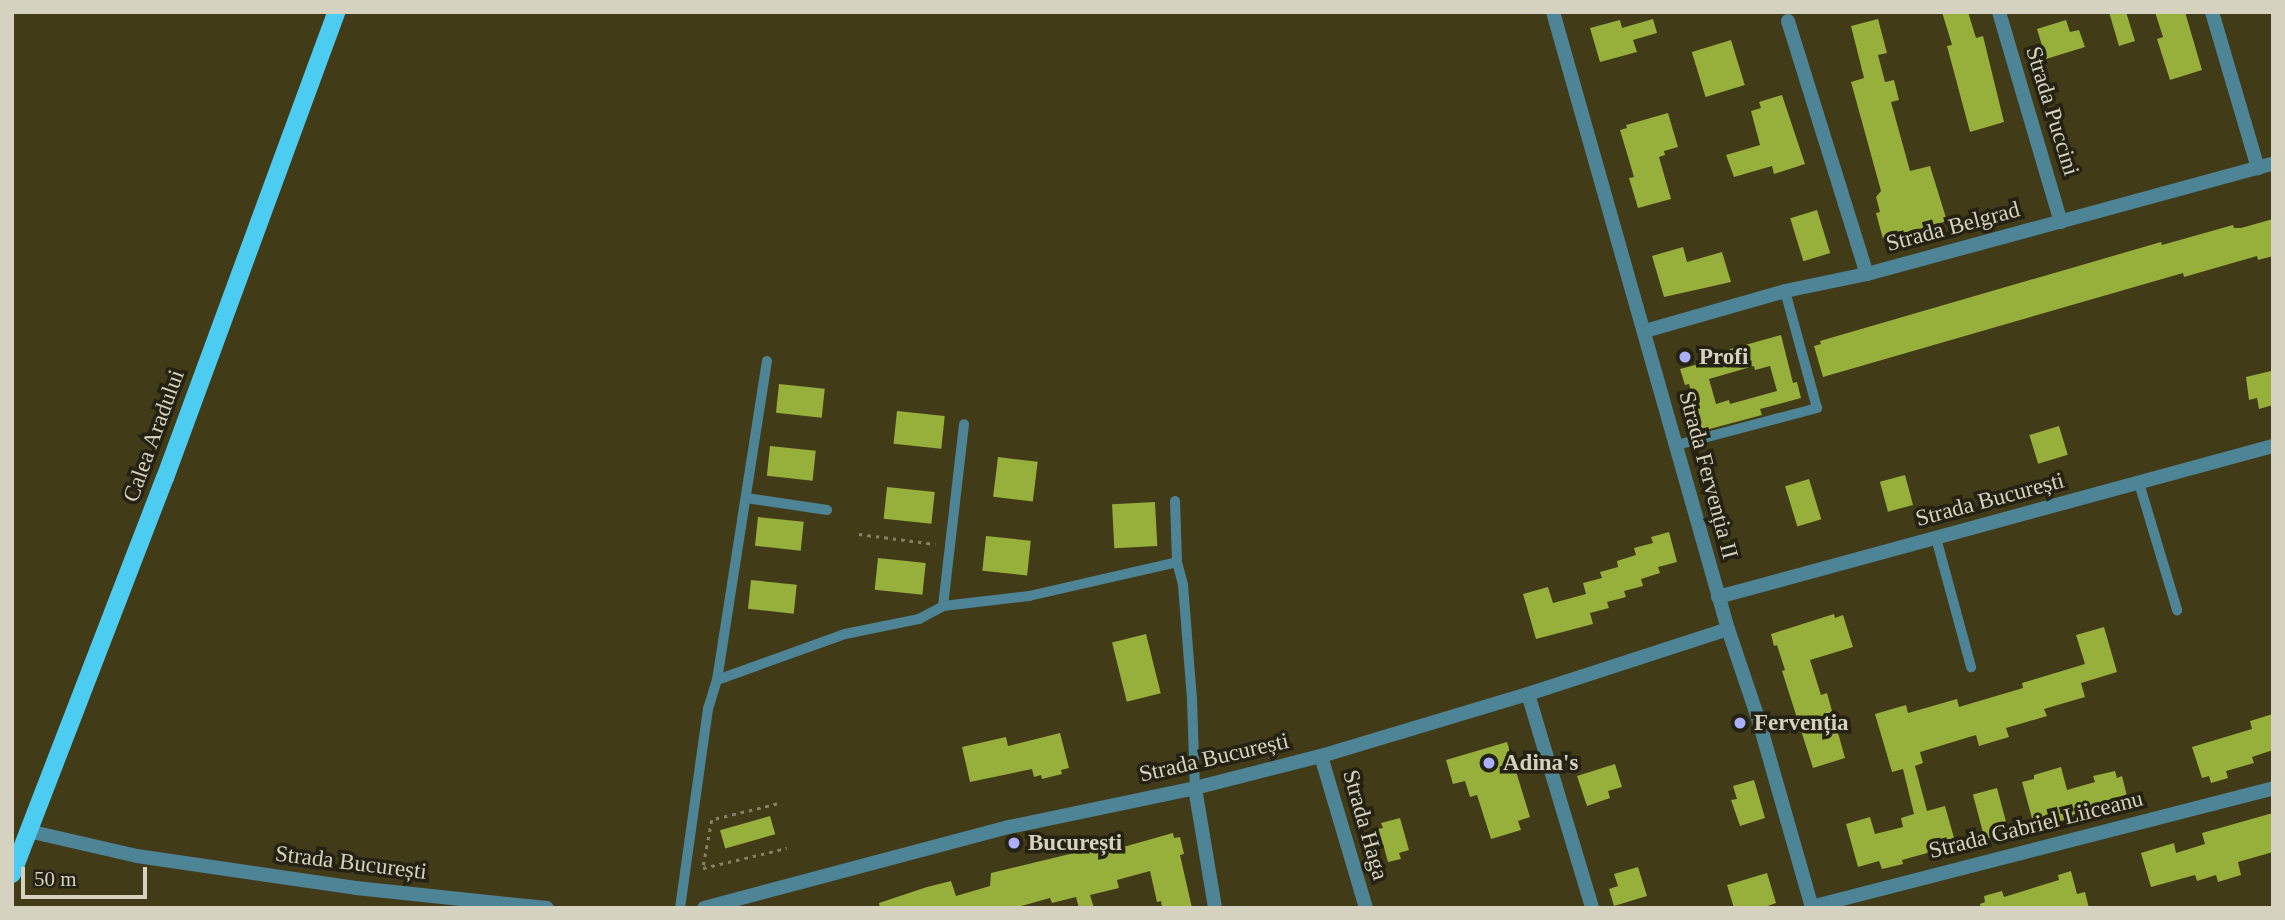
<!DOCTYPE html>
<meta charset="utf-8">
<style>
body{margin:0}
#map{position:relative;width:2285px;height:920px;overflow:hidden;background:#413b18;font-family:Georgia,serif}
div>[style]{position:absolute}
.building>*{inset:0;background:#97af3b;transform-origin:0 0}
.path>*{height:2.5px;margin-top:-1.25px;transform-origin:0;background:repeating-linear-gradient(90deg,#868166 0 3.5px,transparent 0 8.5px)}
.service>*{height:10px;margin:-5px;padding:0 5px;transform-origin:5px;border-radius:5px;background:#4d8496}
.minor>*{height:14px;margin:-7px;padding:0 7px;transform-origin:7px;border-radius:7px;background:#4d8496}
.tertiary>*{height:14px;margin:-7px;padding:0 7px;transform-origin:7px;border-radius:7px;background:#4d8496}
.primary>*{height:18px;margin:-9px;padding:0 9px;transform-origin:9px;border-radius:9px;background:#4bccf0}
.dots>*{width:19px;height:19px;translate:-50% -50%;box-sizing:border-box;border:4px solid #252213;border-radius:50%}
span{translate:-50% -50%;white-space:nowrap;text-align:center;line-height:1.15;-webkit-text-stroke:7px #252213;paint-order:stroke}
.street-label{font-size:23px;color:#d5d2bf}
.poi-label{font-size:23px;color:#d5d2bf;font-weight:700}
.left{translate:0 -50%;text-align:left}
.frame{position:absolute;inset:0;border:14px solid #d5d2bf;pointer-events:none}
.scale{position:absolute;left:21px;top:867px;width:126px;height:32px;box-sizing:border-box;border:4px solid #d5d2bf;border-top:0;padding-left:9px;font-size:21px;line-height:24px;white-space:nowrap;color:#d5d2bf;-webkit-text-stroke:5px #252213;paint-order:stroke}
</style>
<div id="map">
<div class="building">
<div style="clip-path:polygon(1942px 12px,1968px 12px,1976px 38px,1983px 36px,2004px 122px,1970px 132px,1947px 46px,1952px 45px)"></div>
<div style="clip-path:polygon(2109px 12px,2126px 12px,2135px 41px,2119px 46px)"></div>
<div style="clip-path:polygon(2155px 12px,2185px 12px,2202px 70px,2170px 80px,2157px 39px,2163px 37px)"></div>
<div style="clip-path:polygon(1653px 19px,1657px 33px,1633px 40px,1637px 52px,1600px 62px,1590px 28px,1620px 20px,1622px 28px)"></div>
<div style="clip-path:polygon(1878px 19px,1887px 53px,1878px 55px,1885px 82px,1894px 80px,1899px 100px,1891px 102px,1910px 171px,1930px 166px,1947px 221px,1883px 239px,1876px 213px,1880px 212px,1876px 197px,1881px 191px,1851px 82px,1864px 78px,1851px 26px)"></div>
<div style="clip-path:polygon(2066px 20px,2070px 32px,2079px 30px,2085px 47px,2046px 59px,2037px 29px)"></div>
<div style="left:1731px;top:40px;width:47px;height:41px;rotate:73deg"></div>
<div style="clip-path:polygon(1782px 95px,1805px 164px,1774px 174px,1772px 166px,1734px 177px,1726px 155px,1760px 145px,1751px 111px,1761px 108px,1759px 102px)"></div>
<div style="clip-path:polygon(1668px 113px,1678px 147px,1664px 151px,1665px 155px,1659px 157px,1671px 199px,1638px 208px,1629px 178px,1634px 177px,1620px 130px,1627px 128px,1626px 125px)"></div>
<div style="left:1817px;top:210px;width:45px;height:28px;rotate:73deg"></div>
<div style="clip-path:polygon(2273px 219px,2273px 256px,2258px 260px,2257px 256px,2184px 277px,2183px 273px,1823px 377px,1814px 346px,1821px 344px,1820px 341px,2161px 242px,2162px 245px,2233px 225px,2234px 228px,2241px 228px)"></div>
<div style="clip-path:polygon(1683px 247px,1687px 262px,1722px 252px,1731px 282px,1664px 297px,1652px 256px)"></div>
<div style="clip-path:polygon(evenodd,1781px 335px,1793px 383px,1797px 382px,1801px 398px,1760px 409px,1762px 415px,1702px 431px,1689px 384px,1685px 385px,1680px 369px,1722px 358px,1720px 352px,1781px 335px,1754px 366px,1755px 370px,1770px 366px,1777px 391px,1730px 404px,1729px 400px,1716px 404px,1709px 379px,1754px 366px)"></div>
<div style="clip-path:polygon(2271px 371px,2273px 405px,2259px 409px,2257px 398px,2249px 400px,2246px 377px)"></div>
<div style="left:779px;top:384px;width:46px;height:29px;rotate:6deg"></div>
<div style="left:897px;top:411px;width:48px;height:33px;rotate:6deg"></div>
<div style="left:2059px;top:426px;width:30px;height:31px;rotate:73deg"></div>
<div style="left:770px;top:446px;width:46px;height:30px;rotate:6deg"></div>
<div style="left:998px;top:457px;width:40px;height:40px;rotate:7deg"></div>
<div style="left:1905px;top:475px;width:31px;height:26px;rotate:75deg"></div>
<div style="left:1809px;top:479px;width:42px;height:25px;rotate:73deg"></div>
<div style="left:887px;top:487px;width:48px;height:32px;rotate:6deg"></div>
<div style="left:1155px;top:502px;width:44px;height:43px;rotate:87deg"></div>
<div style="left:758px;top:517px;width:46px;height:29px;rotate:6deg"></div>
<div style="clip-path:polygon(1669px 532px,1677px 562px,1658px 567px,1660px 573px,1641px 579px,1643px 586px,1624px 591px,1626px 597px,1607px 602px,1609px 608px,1590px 613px,1593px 624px,1536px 639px,1523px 594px,1548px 587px,1553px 603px,1586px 594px,1583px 583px,1602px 578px,1600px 572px,1618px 567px,1617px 561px,1636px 555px,1634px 548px,1653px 543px,1651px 537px)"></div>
<div style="left:986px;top:536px;width:45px;height:35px;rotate:6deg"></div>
<div style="left:878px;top:558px;width:48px;height:32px;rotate:6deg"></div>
<div style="left:751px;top:580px;width:46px;height:29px;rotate:6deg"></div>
<div style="clip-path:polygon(1834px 614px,1835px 618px,1843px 615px,1853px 647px,1810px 660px,1821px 695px,1827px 693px,1845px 758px,1813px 768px,1782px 671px,1785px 670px,1777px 645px,1774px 646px,1771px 634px)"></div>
<div style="clip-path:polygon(2104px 627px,2117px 672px,2081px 683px,2085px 697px,2044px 709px,2047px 716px,2006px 728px,2009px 737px,1979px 746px,1976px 735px,1920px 752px,1923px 763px,1915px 766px,1927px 811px,1945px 806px,1956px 845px,1902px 860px,1903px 864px,1882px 869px,1879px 861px,1858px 867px,1846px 824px,1870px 817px,1875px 834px,1903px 827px,1901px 818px,1914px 814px,1903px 769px,1892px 772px,1875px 714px,1906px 705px,1908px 713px,1957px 699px,1959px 707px,2023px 688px,2022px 683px,2085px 664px,2076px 635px)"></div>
<div style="left:1146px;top:634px;width:61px;height:35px;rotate:76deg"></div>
<div style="clip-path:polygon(2273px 714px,2273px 750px,2252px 757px,2254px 763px,2226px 771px,2228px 778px,2211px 783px,2209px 776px,2202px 778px,2192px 747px,2252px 729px,2250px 721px)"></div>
<div style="clip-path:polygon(1060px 733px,1069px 768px,1061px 770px,1062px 774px,1042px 779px,1041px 775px,1034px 777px,1032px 769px,970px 782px,962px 747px,1006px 737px,1008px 746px)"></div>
<div style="clip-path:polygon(1507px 742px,1530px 817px,1518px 821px,1521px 830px,1491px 839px,1477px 795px,1470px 797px,1465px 781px,1453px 784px,1446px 760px)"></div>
<div style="clip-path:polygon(1615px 764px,1622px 787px,1608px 791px,1610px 798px,1587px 806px,1577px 776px)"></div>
<div style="clip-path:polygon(2061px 767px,2067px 790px,2095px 782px,2093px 776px,2115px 771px,2117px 778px,2122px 776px,2128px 800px,2035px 829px,2022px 782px,2034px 779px,2034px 775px)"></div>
<div style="clip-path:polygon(1754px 780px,1765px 818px,1740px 826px,1731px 800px,1737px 799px,1733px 786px)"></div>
<div style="left:1997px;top:788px;width:46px;height:25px;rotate:75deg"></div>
<div style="clip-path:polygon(2273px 813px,2273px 852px,2238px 862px,2241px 875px,2218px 882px,2216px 875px,2197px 881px,2195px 875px,2151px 887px,2141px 853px,2174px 843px,2176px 853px,2205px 844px,2202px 833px)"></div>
<div style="left:770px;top:816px;width:19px;height:52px;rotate:74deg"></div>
<div style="clip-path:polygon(1400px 818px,1409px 850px,1399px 853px,1401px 859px,1388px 862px,1383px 844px,1377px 846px,1372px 830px,1383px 828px,1381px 823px)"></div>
<div style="clip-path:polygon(1173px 833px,1174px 838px,1180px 837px,1184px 854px,1180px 855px,1192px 908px,1162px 908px,1161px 901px,1157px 902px,1150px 871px,1117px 880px,1119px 888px,1090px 895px,1094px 908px,1079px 908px,1076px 897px,1052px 903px,1050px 898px,1014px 908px,880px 908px,879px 903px,927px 887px,951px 881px,956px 896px,990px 886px,991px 873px,1107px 845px,1109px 851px)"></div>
<div style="clip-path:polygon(1638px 867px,1647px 896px,1614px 906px,1609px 889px,1618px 886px,1614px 874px)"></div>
<div style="clip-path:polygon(2071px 871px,2077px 894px,2085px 892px,2089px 908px,1981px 908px,1980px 904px,1985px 902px,1984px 896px,2002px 891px,2004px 897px,2059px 880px,2058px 875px)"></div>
<div style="clip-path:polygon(1767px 873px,1776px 903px,1762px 908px,1734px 908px,1727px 885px)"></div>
</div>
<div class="path">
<div style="left:859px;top:534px;width:77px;rotate:7.5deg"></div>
<div style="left:777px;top:804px;width:67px;rotate:166.2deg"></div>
<div style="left:712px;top:820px;width:49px;rotate:100.6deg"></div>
<div style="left:703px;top:868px;width:86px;rotate:-13.4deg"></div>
</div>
<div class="service">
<div style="left:1677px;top:445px;width:145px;rotate:-14.8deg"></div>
<div style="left:1817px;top:408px;width:121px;rotate:-105.3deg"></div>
<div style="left:2139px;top:483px;width:133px;rotate:73.3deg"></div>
<div style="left:746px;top:498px;width:82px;rotate:8.4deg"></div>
<div style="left:1175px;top:501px;width:61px;rotate:88.1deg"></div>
<div style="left:1177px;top:562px;width:24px;rotate:75deg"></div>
<div style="left:1183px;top:585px;width:114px;rotate:85.5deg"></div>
<div style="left:1192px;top:699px;width:89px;rotate:88.1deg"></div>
<div style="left:1936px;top:538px;width:134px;rotate:74.8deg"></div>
<div style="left:943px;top:606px;width:87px;rotate:-6.6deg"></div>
<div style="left:1029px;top:596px;width:152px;rotate:-12.9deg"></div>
<div style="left:717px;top:680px;width:323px;rotate:-81.1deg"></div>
<div style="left:680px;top:908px;width:201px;rotate:-82deg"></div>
<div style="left:708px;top:709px;width:30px;rotate:-73deg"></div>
<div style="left:717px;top:680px;width:136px;rotate:-19.8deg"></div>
<div style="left:845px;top:634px;width:76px;rotate:-11.5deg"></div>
<div style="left:919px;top:619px;width:27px;rotate:-28deg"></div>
<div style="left:943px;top:606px;width:183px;rotate:-83.4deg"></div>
</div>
<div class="minor">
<div style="left:1553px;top:12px;width:641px;rotate:74.17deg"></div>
<div style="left:1999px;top:12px;width:219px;rotate:73.6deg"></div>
<div style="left:2212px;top:12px;width:163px;rotate:73.6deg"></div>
<div style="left:1788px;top:21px;width:265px;rotate:72.7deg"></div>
<div style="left:1645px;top:331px;width:146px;rotate:-15.9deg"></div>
<div style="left:1785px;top:291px;width:84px;rotate:-11.7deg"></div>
<div style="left:1867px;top:274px;width:421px;rotate:-15.2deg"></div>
<div style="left:1718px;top:597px;width:575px;rotate:-15.22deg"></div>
<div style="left:1528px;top:694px;width:223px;rotate:73.3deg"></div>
<div style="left:1321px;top:756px;width:159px;rotate:73.5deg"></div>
<div style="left:1195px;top:788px;width:122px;rotate:80.5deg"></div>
<div style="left:28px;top:831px;width:112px;rotate:12.9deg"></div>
<div style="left:137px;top:856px;width:221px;rotate:8.3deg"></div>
<div style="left:356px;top:888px;width:192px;rotate:6deg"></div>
</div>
<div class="tertiary">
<div style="left:1811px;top:907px;width:477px;rotate:-14.4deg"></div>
<div style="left:704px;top:908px;width:316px;rotate:-14.9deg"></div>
<div style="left:1009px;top:827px;width:190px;rotate:-11.8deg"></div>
<div style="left:1195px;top:788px;width:130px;rotate:-14.3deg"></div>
<div style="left:1321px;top:756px;width:216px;rotate:-16.7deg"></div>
<div style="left:1528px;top:694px;width:210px;rotate:-18deg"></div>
<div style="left:1728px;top:629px;width:94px;rotate:71.4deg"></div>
<div style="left:1758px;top:718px;width:198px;rotate:74.1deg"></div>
</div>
<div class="primary">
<div style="left:12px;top:874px;width:425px;rotate:-68.9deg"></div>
<div style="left:165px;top:478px;width:496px;rotate:-69.8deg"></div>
</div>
<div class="dots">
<div style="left:1685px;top:357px;background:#aab0fb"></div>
<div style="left:1740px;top:723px;background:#aab0fb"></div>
<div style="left:1489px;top:763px;background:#aab0fb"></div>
<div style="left:1014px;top:843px;background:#aab0fb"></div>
</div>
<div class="street-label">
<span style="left:2052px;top:111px;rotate:73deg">Strada Puccini</span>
<span style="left:1953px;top:227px;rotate:-15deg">Strada Belgrad</span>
<span style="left:154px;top:436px;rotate:-70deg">Calea Aradului</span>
<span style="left:1708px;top:475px;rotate:75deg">Strada Fervenția II</span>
<span style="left:1990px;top:500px;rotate:-15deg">Strada București</span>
<span style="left:1214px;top:758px;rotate:-13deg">Strada București</span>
<span style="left:1365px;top:825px;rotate:74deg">Strada Haga</span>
<span style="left:2036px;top:825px;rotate:-14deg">Strada Gabriel Liiceanu</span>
<span style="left:351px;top:863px;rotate:7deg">Strada București</span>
</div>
<div class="poi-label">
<span class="left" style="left:1699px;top:357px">Profi</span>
<span class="left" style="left:1754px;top:723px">Fervenția</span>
<span class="left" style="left:1503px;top:763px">Adina's</span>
<span class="left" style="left:1028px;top:843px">București</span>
</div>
<div class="frame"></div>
<div class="scale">50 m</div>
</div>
